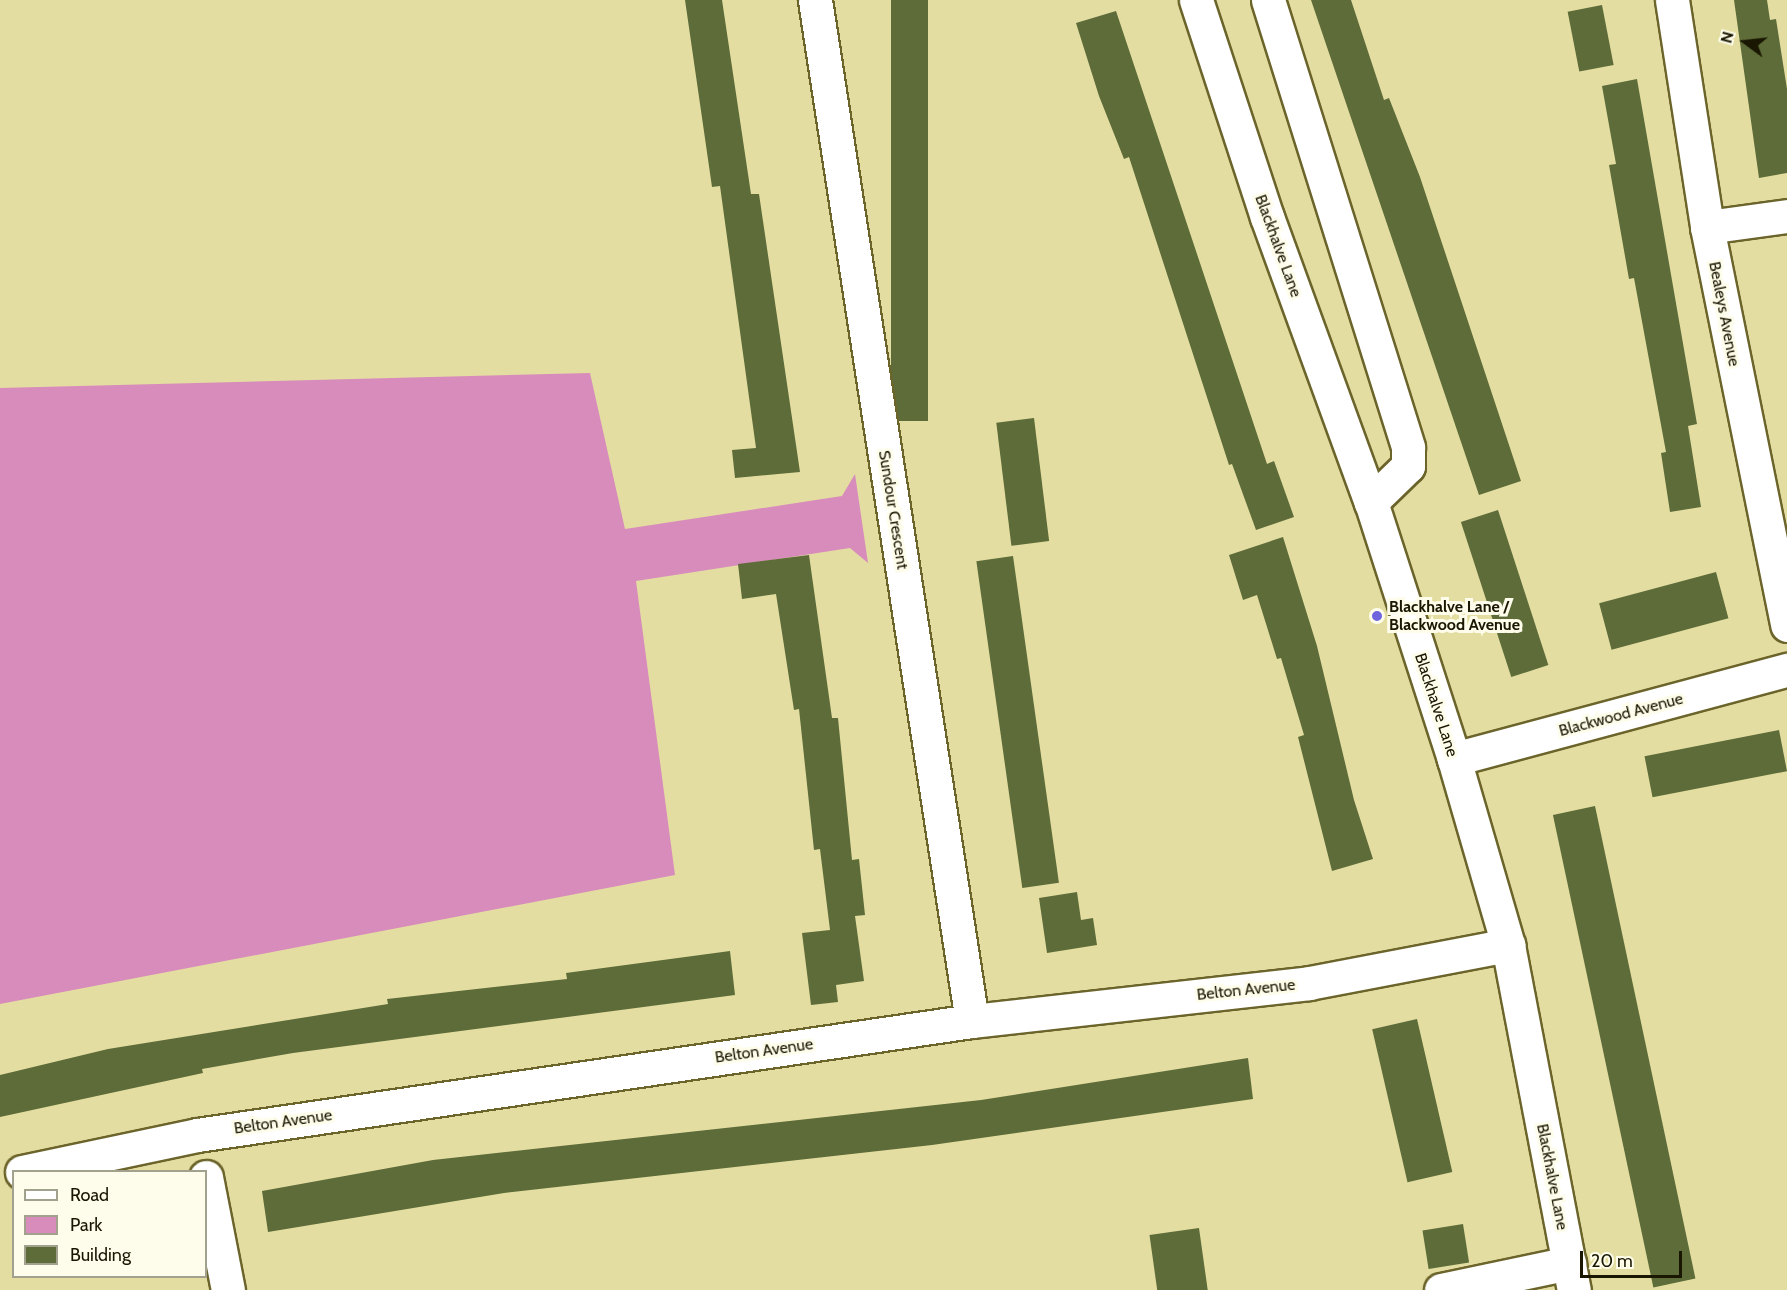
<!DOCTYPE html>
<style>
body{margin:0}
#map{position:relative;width:1787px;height:1290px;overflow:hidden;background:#e4dda2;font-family:Cabin,sans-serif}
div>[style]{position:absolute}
.green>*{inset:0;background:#d88cbb}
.building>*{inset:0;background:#5d6c38;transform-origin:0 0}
.roads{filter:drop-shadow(2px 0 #6b642b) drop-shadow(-2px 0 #6b642b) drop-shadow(0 2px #6b642b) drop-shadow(0 -2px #6b642b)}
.minor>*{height:33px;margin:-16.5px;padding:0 16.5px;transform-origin:16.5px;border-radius:16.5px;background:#fff}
.major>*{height:33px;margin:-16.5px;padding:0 16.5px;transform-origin:16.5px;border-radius:16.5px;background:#fff}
.dots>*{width:16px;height:16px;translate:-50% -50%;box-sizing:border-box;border:3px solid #fefdeb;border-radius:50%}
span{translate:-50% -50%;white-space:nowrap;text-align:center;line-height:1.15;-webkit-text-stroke:6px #fefdeb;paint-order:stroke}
.street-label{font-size:16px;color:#191601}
.poi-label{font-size:16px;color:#191601;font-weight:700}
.left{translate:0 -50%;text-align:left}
.legend{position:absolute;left:12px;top:1170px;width:195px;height:108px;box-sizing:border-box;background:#fefdeb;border:2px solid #a2a18d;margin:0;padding:8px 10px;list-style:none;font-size:18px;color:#191601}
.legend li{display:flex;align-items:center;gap:12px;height:30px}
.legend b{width:30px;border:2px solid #a2a18d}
.north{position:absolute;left:1715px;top:12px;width:60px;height:60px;-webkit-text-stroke:4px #fefdeb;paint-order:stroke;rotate:285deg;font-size:16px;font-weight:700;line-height:24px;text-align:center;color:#191601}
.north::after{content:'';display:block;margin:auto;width:21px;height:27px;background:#191601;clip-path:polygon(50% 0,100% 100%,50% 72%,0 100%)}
.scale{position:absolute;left:1580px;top:1251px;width:102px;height:27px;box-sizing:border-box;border:3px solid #191601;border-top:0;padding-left:8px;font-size:18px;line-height:21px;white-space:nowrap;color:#191601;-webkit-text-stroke:4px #fefdeb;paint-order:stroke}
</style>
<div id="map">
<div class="green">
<div style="clip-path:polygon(590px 373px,625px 529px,842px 496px,855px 474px,868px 563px,850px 548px,636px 581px,675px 875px,0 1004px,0 388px)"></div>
</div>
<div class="building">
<div style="clip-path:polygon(685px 0,722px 0,751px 194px,759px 194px,800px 472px,735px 478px,732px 450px,756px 448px,720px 186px,712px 187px)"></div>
<div style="left:891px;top:0;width:37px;height:421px"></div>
<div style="clip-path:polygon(1311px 0,1351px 0,1384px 100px,1389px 98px,1420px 177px,1521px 481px,1479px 495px)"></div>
<div style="clip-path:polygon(1734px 0,1767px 0,1770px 20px,1776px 19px,1787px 89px,1787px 173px,1759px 178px)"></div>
<div style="left:1602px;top:5px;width:61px;height:35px;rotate:79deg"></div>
<div style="clip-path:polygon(1116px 11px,1267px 464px,1274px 461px,1294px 517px,1256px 530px,1232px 464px,1229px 465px,1129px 157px,1124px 159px,1099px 96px,1076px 23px)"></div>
<div style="clip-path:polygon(1637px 79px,1697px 424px,1688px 426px,1701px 507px,1670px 512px,1661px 453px,1666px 452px,1634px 278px,1629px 279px,1609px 165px,1616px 164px,1602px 86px)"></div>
<div style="left:1034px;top:418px;width:124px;height:38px;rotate:83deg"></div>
<div style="left:1498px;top:510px;width:163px;height:39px;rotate:72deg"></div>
<div style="clip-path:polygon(1283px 537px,1317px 646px,1354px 800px,1373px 859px,1332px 871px,1298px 737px,1304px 735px,1281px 658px,1277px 659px,1257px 595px,1243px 600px,1229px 555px)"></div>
<div style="clip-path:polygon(809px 555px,832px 718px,838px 718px,852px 860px,859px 859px,865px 915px,855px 916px,864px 981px,836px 985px,838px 1002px,811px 1005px,802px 933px,830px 930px,820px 849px,814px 850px,799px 709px,794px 710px,776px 594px,742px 599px,738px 564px)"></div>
<div style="left:1013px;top:556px;width:330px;height:37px;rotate:82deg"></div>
<div style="left:1716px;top:572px;width:48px;height:121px;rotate:75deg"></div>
<div style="left:1779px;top:730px;width:42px;height:137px;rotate:79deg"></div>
<div style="left:1595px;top:806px;width:483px;height:43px;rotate:78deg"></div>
<div style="clip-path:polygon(1077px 892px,1081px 920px,1093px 918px,1097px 945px,1047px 953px,1039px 898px)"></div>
<div style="clip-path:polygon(730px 951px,735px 995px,293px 1053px,202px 1069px,203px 1073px,0 1117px,0 1075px,108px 1049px,388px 1004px,387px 999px,567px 979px,566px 973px)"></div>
<div style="left:1417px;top:1019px;width:157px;height:46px;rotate:77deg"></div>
<div style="clip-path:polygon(1248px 1058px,1253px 1099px,932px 1145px,504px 1193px,268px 1232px,262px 1191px,433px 1160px,981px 1100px)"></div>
<div style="left:1463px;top:1224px;width:39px;height:41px;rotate:81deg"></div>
<div style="left:1199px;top:1228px;width:63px;height:50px;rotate:82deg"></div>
</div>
<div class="roads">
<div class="minor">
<div style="left:815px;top:0;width:1033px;rotate:81.26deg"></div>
<div style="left:1268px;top:0;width:469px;rotate:72.6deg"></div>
<div style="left:1408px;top:448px;width:18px;rotate:90deg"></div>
<div style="left:1408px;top:466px;width:52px;rotate:135.8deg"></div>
<div style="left:1672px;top:0;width:230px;rotate:81.2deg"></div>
<div style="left:1707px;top:227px;width:406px;rotate:78.6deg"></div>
<div style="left:1707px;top:227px;width:81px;rotate:-7.8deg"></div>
<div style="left:1454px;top:759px;width:345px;rotate:-15deg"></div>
<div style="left:22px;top:1172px;width:179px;rotate:-11.9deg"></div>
<div style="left:197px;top:1135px;width:783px;rotate:-8.37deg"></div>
<div style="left:972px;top:1021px;width:339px;rotate:-6.4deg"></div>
<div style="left:1309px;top:983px;width:203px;rotate:-10.8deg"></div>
<div style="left:206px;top:1177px;width:115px;rotate:79deg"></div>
<div style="left:1441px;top:1290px;width:131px;rotate:-11.9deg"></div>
</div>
<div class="major">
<div style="left:1196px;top:0;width:228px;rotate:71.9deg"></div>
<div style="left:1267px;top:217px;width:303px;rotate:70deg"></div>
<div style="left:1371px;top:502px;width:270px;rotate:72.1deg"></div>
<div style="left:1454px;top:759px;width:194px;rotate:73.8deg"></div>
<div style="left:1508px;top:945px;width:351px;rotate:79.2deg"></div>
</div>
</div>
<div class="dots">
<div style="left:1377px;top:616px;background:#6d64de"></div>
</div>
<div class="street-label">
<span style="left:1278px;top:246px;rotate:70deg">Blackhalve Lane</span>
<span style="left:1724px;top:314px;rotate:79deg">Bealeys Avenue</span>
<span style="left:893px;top:510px;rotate:81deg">Sundour Crescent</span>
<span style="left:1436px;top:705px;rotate:72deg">Blackhalve Lane</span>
<span style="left:1621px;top:715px;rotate:-15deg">Blackwood Avenue</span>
<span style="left:1246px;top:990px;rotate:-6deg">Belton Avenue</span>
<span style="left:764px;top:1051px;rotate:-8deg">Belton Avenue</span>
<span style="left:283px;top:1122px;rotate:-8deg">Belton Avenue</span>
<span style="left:1552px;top:1177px;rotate:79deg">Blackhalve Lane</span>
</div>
<div class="poi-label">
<span class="left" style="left:1389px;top:616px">Blackhalve Lane /<br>Blackwood Avenue</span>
</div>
<ul class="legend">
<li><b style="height:8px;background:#fff"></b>Road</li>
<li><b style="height:16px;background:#d88cbb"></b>Park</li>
<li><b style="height:16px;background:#5d6c38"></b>Building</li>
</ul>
<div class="north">N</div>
<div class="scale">20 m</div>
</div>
